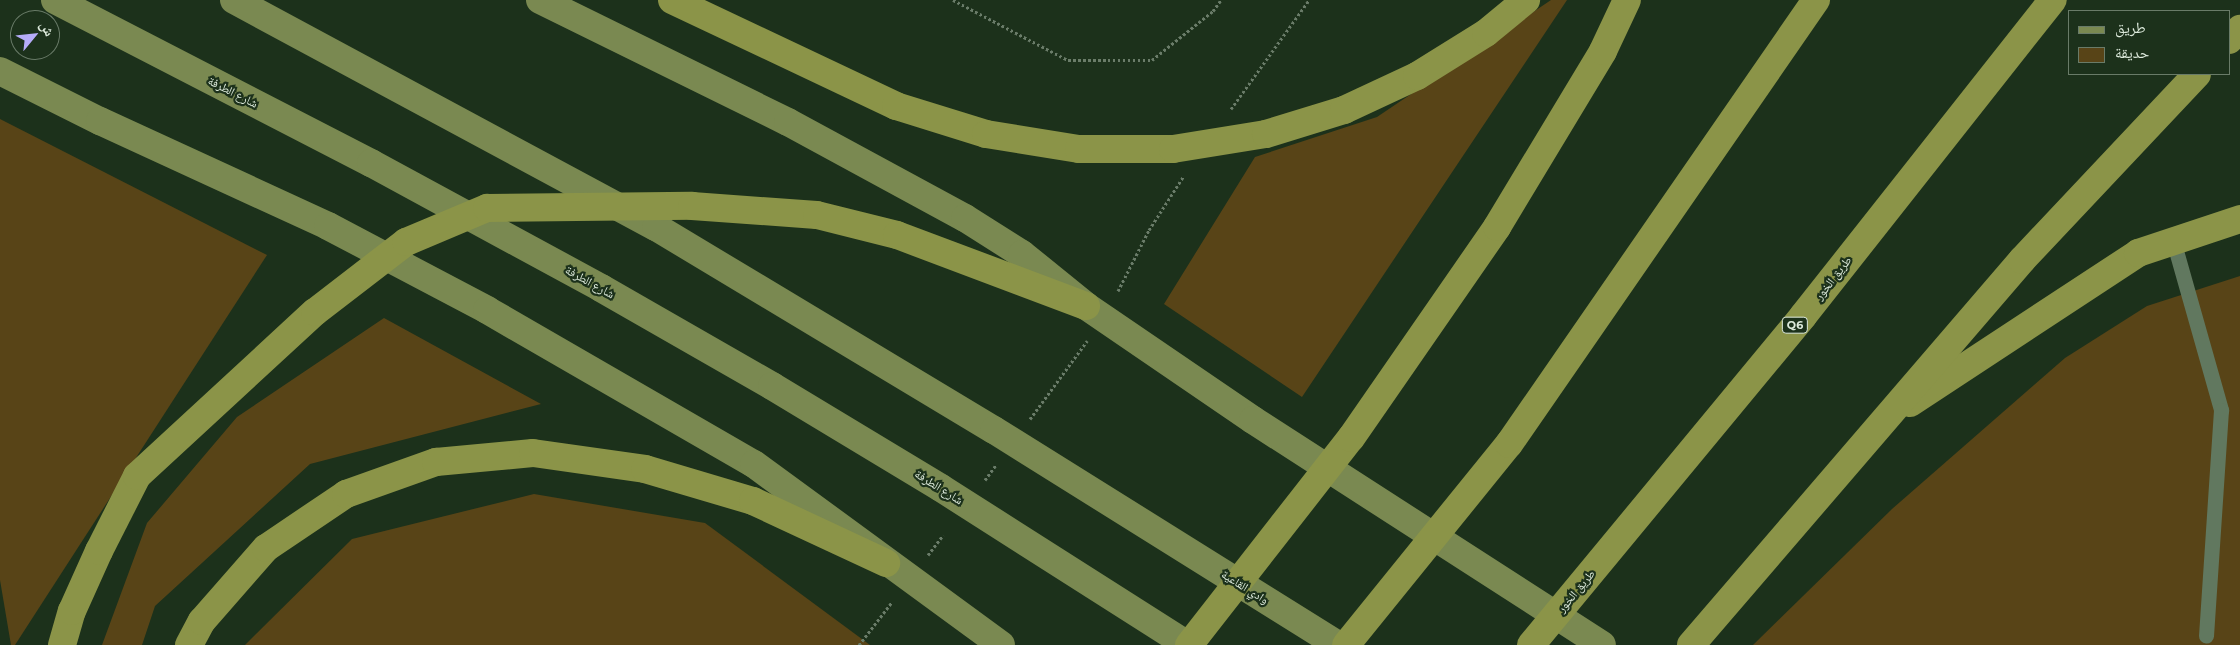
<!DOCTYPE html>
<meta charset="utf-8">
<style>
body{margin:0}
#map{position:relative;width:2240px;height:645px;overflow:hidden;background:#1c311b;font-family:Montserrat,"Noto Naskh Arabic",sans-serif}
div>[style]{position:absolute}
.green>*{inset:0;background:#584417}
.path>*{height:3px;margin-top:-1.5px;transform-origin:0;background:repeating-linear-gradient(90deg,#6a7c69 0 2.5px,transparent 0 5px)}
.service>*{height:15px;margin:-7.5px;padding:0 7.5px;transform-origin:7.5px;border-radius:7.5px;background:#61785f}
.primary>*{height:28px;margin:-14px;padding:0 14px;transform-origin:14px;border-radius:14px;background:#7a8951}
.motorway>*{height:28px;margin:-14px;padding:0 14px;transform-origin:14px;border-radius:14px;background:#8b9448}
span{translate:-50% -50%;white-space:nowrap;text-align:center;line-height:1.15;-webkit-text-stroke:4.5px #1c311b;paint-order:stroke}
.shield-label span{padding:1px 4px;background:#1c311b;border:1px solid;border-radius:4px;-webkit-text-stroke-width:0}
.shield-label{font-size:11px;color:#ddeadc;font-weight:700}
.street-label{font-size:12px;color:#ddeadc}
.legend{position:absolute;left:2068px;top:10px;width:162px;height:65px;box-sizing:border-box;background:#1c311b;border:1px solid #697b68;margin:0;padding:6px 9px;list-style:none;font-size:15px;color:#ddeadc}
.legend li{display:flex;align-items:center;gap:10px;height:25px}
.legend b{width:25px;border:1px solid #697b68}
.north{position:absolute;left:10px;top:10px;width:50px;height:50px;box-sizing:border-box;background:#1c311b;border:1px solid #697b68;border-radius:50%;rotate:62deg;font-size:14px;font-weight:700;line-height:20px;text-align:center;color:#ddeadc}
.north::after{content:'';display:block;margin:auto;width:18px;height:22px;background:#b5acf8;clip-path:polygon(50% 0,100% 100%,50% 72%,0 100%)}
</style>
<div id="map">
<div class="green">
<div style="clip-path:polygon(1551px 0,1567px 0,1302px 397px,1164px 304px,1255px 157px,1377px 117px)"></div>
<div style="clip-path:polygon(0 119px,267px 255px,15px 645px,11px 645px,0 580px)"></div>
<div style="clip-path:polygon(2240px 276px,2240px 645px,1753px 645px,1892px 509px,2065px 358px,2147px 306px)"></div>
<div style="clip-path:polygon(384px 318px,541px 404px,310px 464px,155px 606px,142px 645px,102px 645px,147px 523px,237px 417px)"></div>
<div style="clip-path:polygon(534px 494px,705px 523px,870px 645px,245px 645px,352px 539px)"></div>
</div>
<div class="path">
<div style="left:953px;top:0;width:130px;rotate:27.6deg"></div>
<div style="left:1068px;top:60px;width:84px"></div>
<div style="left:1152px;top:60px;width:78px;rotate:-38.8deg"></div>
<div style="left:1213px;top:11px;width:14px;rotate:-54deg"></div>
<div style="left:1231px;top:109px;width:134px;rotate:-54.4deg"></div>
<div style="left:1118px;top:291px;width:68px;rotate:-63.1deg"></div>
<div style="left:1149px;top:230px;width:63px;rotate:-57.3deg"></div>
<div style="left:1030px;top:419px;width:97px;rotate:-53.8deg"></div>
<div style="left:985px;top:480px;width:19px;rotate:-54deg"></div>
<div style="left:928px;top:555px;width:25px;rotate:-53deg"></div>
<div style="left:859px;top:645px;width:54px;rotate:-52.5deg"></div>
</div>
<div class="service">
<div style="left:2173px;top:240px;width:177px;rotate:74.2deg"></div>
<div style="left:2221px;top:410px;width:226px;rotate:93.8deg"></div>
</div>
<div class="primary">
<div style="left:55px;top:0;width:356px;rotate:27.3deg"></div>
<div style="left:371px;top:163px;width:262px;rotate:28.5deg"></div>
<div style="left:601px;top:288px;width:197px;rotate:29.8deg"></div>
<div style="left:772px;top:386px;width:197px;rotate:31.1deg"></div>
<div style="left:941px;top:488px;width:292px;rotate:32.5deg"></div>
<div style="left:234px;top:0;width:479px;rotate:28.3deg"></div>
<div style="left:656px;top:227px;width:394px;rotate:31deg"></div>
<div style="left:994px;top:430px;width:406px;rotate:32deg"></div>
<div style="left:540px;top:0;width:276px;rotate:26.2deg"></div>
<div style="left:788px;top:122px;width:201px;rotate:28.5deg"></div>
<div style="left:965px;top:218px;width:67px;rotate:32.3deg"></div>
<div style="left:1022px;top:254px;width:82px;rotate:39.1deg"></div>
<div style="left:1086px;top:306px;width:202px;rotate:34.3deg"></div>
<div style="left:1253px;top:420px;width:415px;rotate:32.8deg"></div>
<div style="left:0;top:71px;width:112px;rotate:26.6deg"></div>
<div style="left:100px;top:121px;width:251px;rotate:24.7deg"></div>
<div style="left:328px;top:226px;width:180px;rotate:27.8deg"></div>
<div style="left:487px;top:310px;width:308px;rotate:30deg"></div>
<div style="left:754px;top:464px;width:306px;rotate:36.2deg"></div>
</div>
<div class="motorway">
<div style="left:672px;top:0;width:248px;rotate:25.3deg"></div>
<div style="left:896px;top:106px;width:94px;rotate:17.3deg"></div>
<div style="left:986px;top:134px;width:94px;rotate:9.2deg"></div>
<div style="left:1079px;top:149px;width:94px"></div>
<div style="left:1173px;top:149px;width:94px;rotate:-9.2deg"></div>
<div style="left:1266px;top:134px;width:82px;rotate:-17.1deg"></div>
<div style="left:1344px;top:110px;width:81px;rotate:-25deg"></div>
<div style="left:1417px;top:76px;width:81px;rotate:-31.9deg"></div>
<div style="left:1486px;top:33px;width:52px;rotate:-39.5deg"></div>
<div style="left:2229px;top:40px;width:16px;rotate:-45deg"></div>
<div style="left:1910px;top:403px;width:273px;rotate:-33.3deg"></div>
<div style="left:2138px;top:253px;width:108px;rotate:-18.4deg"></div>
<div style="left:62px;top:645px;width:35px;rotate:-74deg"></div>
<div style="left:72px;top:611px;width:66px;rotate:-65.8deg"></div>
<div style="left:99px;top:551px;width:84px;rotate:-63.1deg"></div>
<div style="left:137px;top:476px;width:242px;rotate:-42.7deg"></div>
<div style="left:315px;top:312px;width:115px;rotate:-37.6deg"></div>
<div style="left:406px;top:242px;width:88px;rotate:-22.8deg"></div>
<div style="left:487px;top:208px;width:205px;rotate:-0.6deg"></div>
<div style="left:692px;top:206px;width:125px;rotate:4.1deg"></div>
<div style="left:817px;top:215px;width:82px;rotate:14deg"></div>
<div style="left:897px;top:235px;width:202px;rotate:20.6deg"></div>
<div style="left:189px;top:645px;width:27px;rotate:-62deg"></div>
<div style="left:202px;top:621px;width:97px;rotate:-48.8deg"></div>
<div style="left:266px;top:548px;width:97px;rotate:-34deg"></div>
<div style="left:346px;top:494px;width:96px;rotate:-19.6deg"></div>
<div style="left:436px;top:462px;width:97px;rotate:-5.3deg"></div>
<div style="left:533px;top:453px;width:113px;rotate:8.1deg"></div>
<div style="left:645px;top:469px;width:113px;rotate:16.5deg"></div>
<div style="left:753px;top:501px;width:147px;rotate:25deg"></div>
<div style="left:1189px;top:645px;width:263px;rotate:-52deg"></div>
<div style="left:1351px;top:438px;width:257px;rotate:-55.3deg"></div>
<div style="left:1497px;top:227px;width:205px;rotate:-58.9deg"></div>
<div style="left:1603px;top:51px;width:56px;rotate:-64.8deg"></div>
<div style="left:1346px;top:645px;width:259px;rotate:-51deg"></div>
<div style="left:1509px;top:444px;width:540px;rotate:-55.34deg"></div>
<div style="left:1531px;top:645px;width:427px;rotate:-50.4deg"></div>
<div style="left:1803px;top:316px;width:403px;rotate:-51.7deg"></div>
<div style="left:1691px;top:645px;width:508px;rotate:-49.31deg"></div>
<div style="left:2022px;top:260px;width:255px;rotate:-46.7deg"></div>
</div>
<div class="shield-label">
<span style="left:1795px;top:325px">Q6</span>
</div>
<div class="street-label">
<span style="left:233px;top:92px;rotate:27deg">شارع الطرفة</span>
<span style="left:1833px;top:278px;rotate:-52deg">طريق الخور</span>
<span style="left:590px;top:282px;rotate:29deg">شارع الطرفة</span>
<span style="left:939px;top:487px;rotate:32deg">شارع الطرفة</span>
<span style="left:1245px;top:587px;rotate:32deg">وادي القاعية</span>
<span style="left:1576px;top:591px;rotate:-50deg">طريق الخور</span>
</div>
<ul class="legend">
<li><b style="height:6px;background:#7a8951"></b>طريق</li>
<li><b style="height:14px;background:#584417"></b>حديقة</li>
</ul>
<div class="north">ش</div>
</div>
